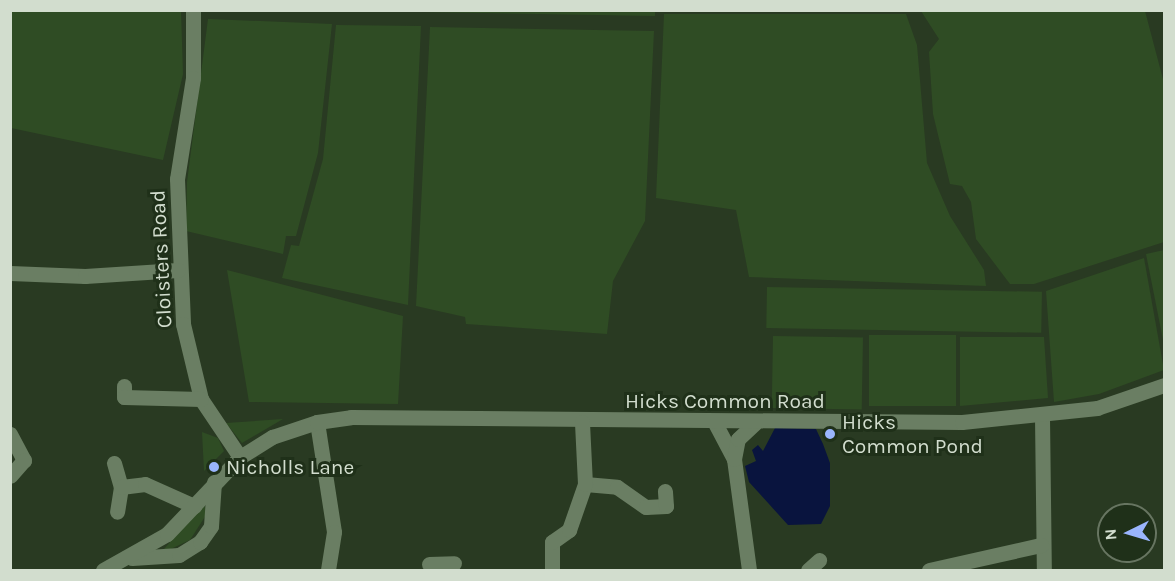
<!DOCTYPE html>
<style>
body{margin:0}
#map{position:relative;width:1175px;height:581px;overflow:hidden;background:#293a22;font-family:Karla,sans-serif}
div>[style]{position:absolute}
.green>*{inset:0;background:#2f4c24;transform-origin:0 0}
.water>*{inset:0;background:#09143e}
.minor>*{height:15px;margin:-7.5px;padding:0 7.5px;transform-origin:7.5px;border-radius:7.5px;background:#6a7e63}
.dots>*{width:16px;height:16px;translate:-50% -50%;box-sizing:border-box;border:3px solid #1f3019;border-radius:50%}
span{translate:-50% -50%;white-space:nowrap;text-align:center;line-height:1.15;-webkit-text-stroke:6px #1f3019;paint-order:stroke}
.street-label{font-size:21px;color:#d2ddce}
.poi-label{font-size:21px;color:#d2ddce}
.left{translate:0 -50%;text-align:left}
.frame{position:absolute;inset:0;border:12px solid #d2ddce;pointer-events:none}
.north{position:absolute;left:1097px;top:503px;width:60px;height:60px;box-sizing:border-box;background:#1f3019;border:2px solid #677561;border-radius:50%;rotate:265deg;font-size:16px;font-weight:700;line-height:24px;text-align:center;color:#d2ddce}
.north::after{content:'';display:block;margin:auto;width:21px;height:27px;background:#9ab5fd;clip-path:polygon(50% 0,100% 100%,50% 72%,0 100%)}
</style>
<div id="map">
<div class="green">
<div style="clip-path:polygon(11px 10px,181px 11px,183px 74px,163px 160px,11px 128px)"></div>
<div style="clip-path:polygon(655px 11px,655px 16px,362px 11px,655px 10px)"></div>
<div style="clip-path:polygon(921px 11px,1145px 11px,1164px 83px,1164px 242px,1034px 284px,1010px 284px,976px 239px,971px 202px,962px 186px,950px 184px,933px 114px,929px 52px,939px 39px)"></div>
<div style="clip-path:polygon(664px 14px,906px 14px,917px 45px,927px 163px,950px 216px,984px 270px,986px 286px,749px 277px,736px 210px,656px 198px)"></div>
<div style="clip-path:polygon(208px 19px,332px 24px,318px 153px,296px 236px,286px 236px,283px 254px,186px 231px,187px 182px)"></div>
<div style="clip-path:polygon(336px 25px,421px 26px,408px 305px,282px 278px,291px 245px,299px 246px,323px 159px)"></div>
<div style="clip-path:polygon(430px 27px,654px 31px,645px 221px,613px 281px,607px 334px,466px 324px,465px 317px,416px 306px)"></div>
<div style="clip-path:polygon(1164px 250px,1164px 345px,1146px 254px)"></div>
<div style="clip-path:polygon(1144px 258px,1164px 370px,1099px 394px,1054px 402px,1046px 291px)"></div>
<div style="clip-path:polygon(227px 270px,403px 316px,398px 404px,249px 402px)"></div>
<div style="left:767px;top:287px;width:275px;height:41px;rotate:1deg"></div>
<div style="left:869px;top:335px;width:87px;height:71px"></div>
<div style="left:773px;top:336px;width:90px;height:72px;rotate:1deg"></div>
<div style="clip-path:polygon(960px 337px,1044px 337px,1048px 398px,960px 406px)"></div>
<div style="clip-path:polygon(283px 419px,242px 443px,226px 423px)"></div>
<div style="clip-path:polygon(202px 432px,218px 438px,224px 451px,204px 471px)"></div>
<div style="clip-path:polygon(204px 501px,206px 515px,190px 540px,160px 554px)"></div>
</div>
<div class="water">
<div style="clip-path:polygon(775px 428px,816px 429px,823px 444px,830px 463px,830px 506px,821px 524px,788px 525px,749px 482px,745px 466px,756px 461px,752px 450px,758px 445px,763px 451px)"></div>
</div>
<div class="minor">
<div style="left:193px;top:10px;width:68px;rotate:90deg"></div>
<div style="left:193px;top:78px;width:102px;rotate:99deg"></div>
<div style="left:177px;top:179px;width:145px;rotate:87.6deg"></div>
<div style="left:183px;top:324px;width:77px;rotate:76.5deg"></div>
<div style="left:201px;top:399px;width:70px;rotate:56.1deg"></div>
<div style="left:10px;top:273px;width:75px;rotate:2.3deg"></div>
<div style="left:85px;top:276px;width:93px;rotate:-3.7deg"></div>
<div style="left:124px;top:386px;width:11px;rotate:90deg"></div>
<div style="left:124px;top:397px;width:77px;rotate:1.5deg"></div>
<div style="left:1042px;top:417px;width:153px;rotate:89.3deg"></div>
<div style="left:317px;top:422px;width:111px;rotate:81.2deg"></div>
<div style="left:334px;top:532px;width:38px;rotate:99deg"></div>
<div style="left:715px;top:423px;width:41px;rotate:62.2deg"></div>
<div style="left:734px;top:459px;width:112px;rotate:82.3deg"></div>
<div style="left:10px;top:434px;width:30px;rotate:62deg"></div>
<div style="left:24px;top:460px;width:21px;rotate:131deg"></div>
<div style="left:734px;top:459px;width:20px;rotate:-79deg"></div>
<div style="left:738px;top:439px;width:23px;rotate:-43deg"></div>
<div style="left:114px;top:463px;width:25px;rotate:74deg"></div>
<div style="left:121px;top:487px;width:25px;rotate:99deg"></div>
<div style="left:585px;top:484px;width:32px;rotate:5deg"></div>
<div style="left:617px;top:487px;width:35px;rotate:35deg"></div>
<div style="left:646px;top:507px;width:20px;rotate:-3deg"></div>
<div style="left:666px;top:506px;width:15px;rotate:-94deg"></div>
<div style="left:121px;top:487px;width:24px;rotate:-7deg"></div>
<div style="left:145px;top:484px;width:54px;rotate:24.2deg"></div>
<div style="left:132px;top:558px;width:47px;rotate:-3.7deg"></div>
<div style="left:179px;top:555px;width:25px;rotate:-32deg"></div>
<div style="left:200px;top:542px;width:19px;rotate:-55deg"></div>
<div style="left:211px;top:526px;width:44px;rotate:-86.1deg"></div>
<div style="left:429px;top:564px;width:25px;rotate:-2deg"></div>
<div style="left:103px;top:570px;width:73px;rotate:-29.4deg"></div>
<div style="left:167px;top:534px;width:106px;rotate:-46.5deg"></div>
<div style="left:240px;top:457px;width:38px;rotate:-32deg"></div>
<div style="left:272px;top:437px;width:47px;rotate:-18.4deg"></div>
<div style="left:317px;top:422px;width:34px;rotate:-8deg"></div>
<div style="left:351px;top:417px;width:611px;rotate:0.47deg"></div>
<div style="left:962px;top:422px;width:136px;rotate:-5.9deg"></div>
<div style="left:1097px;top:408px;width:71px;rotate:-18.9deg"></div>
<div style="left:552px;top:570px;width:28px;rotate:-90deg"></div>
<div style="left:552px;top:542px;width:21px;rotate:-35deg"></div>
<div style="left:569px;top:530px;width:49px;rotate:-70.8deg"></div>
<div style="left:585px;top:484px;width:62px;rotate:-92.8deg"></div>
<div style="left:808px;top:570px;width:15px;rotate:-42deg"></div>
<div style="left:929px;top:570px;width:115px;rotate:-12.6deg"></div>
</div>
<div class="dots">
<div style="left:830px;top:434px;background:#9ab5fd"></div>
<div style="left:214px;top:467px;background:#9ab5fd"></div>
</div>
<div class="street-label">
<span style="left:161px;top:259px;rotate:-93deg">Cloisters Road</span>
<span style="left:725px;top:401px">Hicks Common Road</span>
</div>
<div class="poi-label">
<span class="left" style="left:842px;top:434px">Hicks<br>Common Pond</span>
<span class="left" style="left:226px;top:467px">Nicholls Lane</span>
</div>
<div class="frame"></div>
<div class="north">N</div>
</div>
